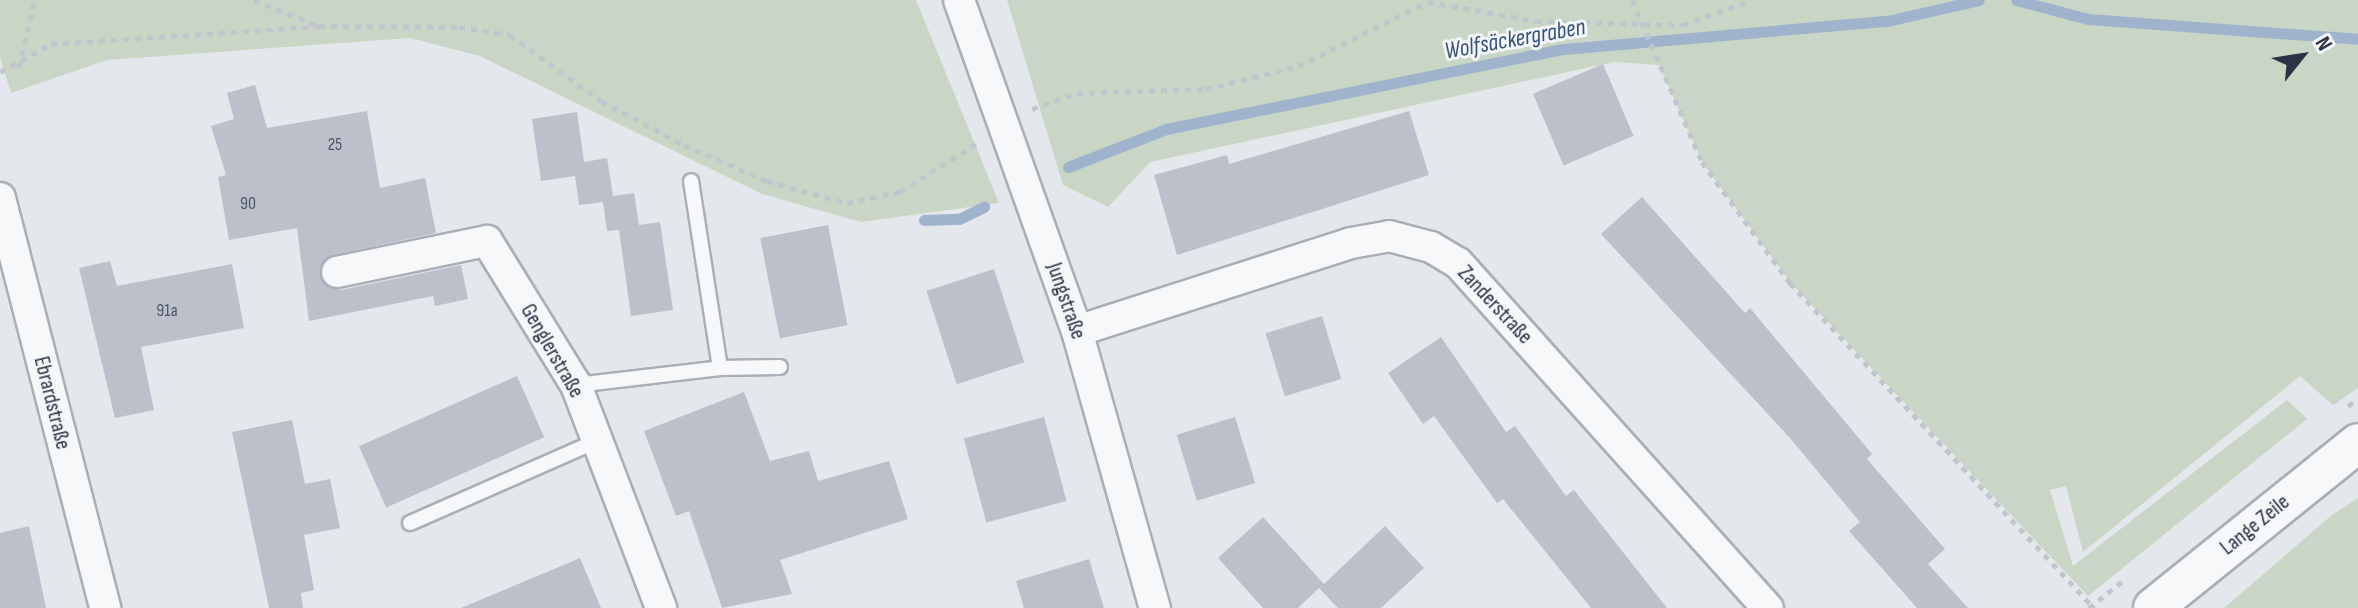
<!DOCTYPE html>
<meta charset="utf-8">
<style>
body{margin:0}
#map{position:relative;width:2358px;height:608px;overflow:hidden;background:#e4e7ec;font-family:"Sofia Sans Condensed",sans-serif}
div>[style]{position:absolute}
.green>*{inset:0;background:#c9d6c5}
.stream>*{height:11px;margin:-5.5px;padding:0 5.5px;transform-origin:5.5px;border-radius:5.5px;background:#9fb4cc}
.building>*{inset:0;background:#bbc0ca;transform-origin:0 0}
.path>*{height:5px;margin-top:-2.5px;transform-origin:0;background:repeating-linear-gradient(90deg,#c2c5cb 0 6px,transparent 0 12px)}
.roads{filter:drop-shadow(2px 0 #a9aeb7) drop-shadow(-2px 0 #a9aeb7) drop-shadow(0 2px #a9aeb7) drop-shadow(0 -2px #a9aeb7)}
.service>*{height:14px;margin:-7px;padding:0 7px;transform-origin:7px;border-radius:7px;background:#f7f8fa}
.minor>*{height:30px;margin:-15px;padding:0 15px;transform-origin:15px;border-radius:15px;background:#f7f8fa}
.tertiary>*{height:38px;margin:-19px;padding:0 19px;transform-origin:19px;border-radius:19px;background:#f7f8fa}
span{translate:-50% -50%;white-space:nowrap;text-align:center;line-height:1.15;-webkit-text-stroke:6px #f4f6f9;paint-order:stroke}
.number-label{font-size:18px;color:#4f5766}
.number-label span{-webkit-text-stroke-width:0}
.street-label{font-size:22px;color:#2b3445}
.water-label{font-size:24px;color:#34527a;font-style:italic}
.north{position:absolute;left:2262px;top:16px;width:80px;height:80px;-webkit-text-stroke:6px #f4f6f9;paint-order:stroke;rotate:60deg;font-size:22px;font-weight:700;line-height:32px;text-align:center;color:#2b3445}
.north::after{content:'';display:block;margin:auto;width:28px;height:36px;background:#2b3445;clip-path:polygon(50% 0,100% 100%,50% 72%,0 100%)}
</style>
<div id="map">
<div class="green">
<div style="clip-path:polygon(0 0,916px 0,999px 203px,861px 222px,762px 194px,480px 56px,410px 38px,107px 60px,11px 93px,0 58px)"></div>
<div style="clip-path:polygon(1007px 0,2358px 0,2358px 388px,2333px 405px,2300px 376px,2083px 552px,2066px 486px,2050px 490px,2073px 566px,2287px 400px,2307px 419px,2088px 596px,1790px 282px,1702px 162px,1659px 65px,1614px 62px,1150px 162px,1108px 207px,1063px 185px)"></div>
<div style="clip-path:polygon(2358px 498px,2358px 608px,2224px 608px,2332px 515px)"></div>
</div>
<div class="stream">
<div style="left:2016px;top:0;width:74px;rotate:14.8deg"></div>
<div style="left:2088px;top:19px;width:271px;rotate:4.2deg"></div>
<div style="left:1068px;top:167px;width:105px;rotate:-21.2deg"></div>
<div style="left:1166px;top:129px;width:406px;rotate:-11.4deg"></div>
<div style="left:1564px;top:49px;width:324px;rotate:-5deg"></div>
<div style="left:1887px;top:21px;width:94px;rotate:-12.9deg"></div>
<div style="left:924px;top:220px;width:35px;rotate:-2deg"></div>
<div style="left:959px;top:219px;width:28px;rotate:-26deg"></div>
</div>
<div class="building">
<div style="left:1603px;top:64px;width:78px;height:76px;rotate:67deg"></div>
<div style="clip-path:polygon(255px 85px,267px 128px,367px 111px,380px 188px,425px 178px,436px 233px,333px 255px,320px 267px,324px 284px,341px 290px,461px 265px,468px 299px,435px 306px,433px 296px,309px 321px,297px 228px,229px 240px,218px 177px,226px 175px,211px 126px,234px 119px,227px 93px)"></div>
<div style="clip-path:polygon(1409px 111px,1429px 175px,1177px 255px,1154px 175px,1227px 155px,1229px 164px)"></div>
<div style="clip-path:polygon(577px 112px,584px 162px,607px 158px,613px 196px,634px 193px,639px 225px,660px 222px,673px 310px,631px 316px,619px 230px,607px 231px,603px 202px,579px 205px,575px 176px,541px 181px,532px 119px)"></div>
<div style="clip-path:polygon(1642px 197px,1745px 313px,1750px 308px,1872px 454px,1867px 459px,1945px 549px,1928px 564px,1968px 608px,1917px 608px,1849px 531px,1860px 522px,1790px 438px,1601px 234px)"></div>
<div style="left:828px;top:225px;width:102px;height:69px;rotate:79deg"></div>
<div style="clip-path:polygon(110px 261px,117px 286px,232px 264px,244px 328px,141px 347px,154px 410px,115px 418px,79px 268px)"></div>
<div style="left:994px;top:269px;width:98px;height:71px;rotate:72deg"></div>
<div style="left:1322px;top:316px;width:66px;height:59px;rotate:73deg"></div>
<div style="clip-path:polygon(1441px 337px,1506px 432px,1515px 426px,1566px 496px,1574px 490px,1667px 608px,1591px 608px,1503px 499px,1497px 503px,1434px 416px,1423px 424px,1388px 373px)"></div>
<div style="left:517px;top:376px;width:67px;height:173px;rotate:66deg"></div>
<div style="clip-path:polygon(744px 392px,770px 461px,809px 451px,818px 481px,889px 461px,908px 519px,780px 560px,792px 594px,722px 608px,689px 511px,676px 516px,644px 431px)"></div>
<div style="left:1044px;top:417px;width:87px;height:83px;rotate:75deg"></div>
<div style="left:1235px;top:417px;width:69px;height:61px;rotate:73deg"></div>
<div style="clip-path:polygon(292px 420px,305px 484px,330px 479px,340px 528px,304px 535px,314px 590px,301px 593px,303px 608px,269px 608px,232px 432px)"></div>
<div style="clip-path:polygon(1263px 517px,1324px 584px,1385px 526px,1424px 568px,1381px 608px,1338px 608px,1319px 588px,1298px 608px,1263px 608px,1218px 558px)"></div>
<div style="clip-path:polygon(29px 526px,46px 608px,0 608px,0 533px)"></div>
<div style="clip-path:polygon(580px 558px,601px 608px,461px 608px)"></div>
<div style="clip-path:polygon(1089px 559px,1104px 608px,1024px 608px,1016px 581px)"></div>
</div>
<div class="path">
<div style="left:254px;top:0;width:67px;rotate:22deg"></div>
<div style="left:1632px;top:0;width:176px;rotate:66.6deg"></div>
<div style="left:1702px;top:162px;width:150px;rotate:54deg"></div>
<div style="left:1790px;top:283px;width:445px;rotate:46.9deg"></div>
<div style="left:19px;top:67px;width:69px;rotate:-76.6deg"></div>
<div style="left:0;top:72px;width:58px;rotate:-28.8deg"></div>
<div style="left:51px;top:44px;width:269px;rotate:-3.8deg"></div>
<div style="left:319px;top:26px;width:140px;rotate:0.4deg"></div>
<div style="left:459px;top:27px;width:52px;rotate:8.9deg"></div>
<div style="left:510px;top:35px;width:112px;rotate:36deg"></div>
<div style="left:601px;top:101px;width:94px;rotate:27.9deg"></div>
<div style="left:684px;top:145px;width:90px;rotate:23.4deg"></div>
<div style="left:767px;top:181px;width:83px;rotate:15.4deg"></div>
<div style="left:847px;top:203px;width:54px;rotate:-11.7deg"></div>
<div style="left:900px;top:192px;width:90px;rotate:-32.3deg"></div>
<div style="left:1032px;top:109px;width:48px;rotate:-19.6deg"></div>
<div style="left:1077px;top:93px;width:129px;rotate:-1.8deg"></div>
<div style="left:1206px;top:89px;width:95px;rotate:-14deg"></div>
<div style="left:1298px;top:66px;width:145px;rotate:-26.2deg"></div>
<div style="left:1428px;top:2px;width:110px;rotate:10deg"></div>
<div style="left:1536px;top:21px;width:147px;rotate:1.6deg"></div>
<div style="left:1683px;top:25px;width:73px;rotate:-19.9deg"></div>
<div style="left:2348px;top:406px;width:12px;rotate:-35deg"></div>
<div style="left:2089px;top:608px;width:46px;rotate:-38.9deg"></div>
</div>
<div class="roads">
<div class="service">
<div style="left:720px;top:368px;width:60px;rotate:-1deg"></div>
<div style="left:576px;top:385px;width:145px;rotate:-6.7deg"></div>
<div style="left:720px;top:368px;width:189px;rotate:-98.8deg"></div>
<div style="left:410px;top:523px;width:204px;rotate:-23.7deg"></div>
</div>
<div class="minor">
<div style="left:959px;top:0;width:351px;rotate:70.4deg"></div>
<div style="left:1077px;top:331px;width:288px;rotate:74.3deg"></div>
<div style="left:0;top:198px;width:423px;rotate:75.6deg"></div>
<div style="left:337px;top:272px;width:153px;rotate:-11.7deg"></div>
<div style="left:487px;top:241px;width:169px;rotate:58.3deg"></div>
<div style="left:576px;top:385px;width:239px;rotate:69.1deg"></div>
<div style="left:1077px;top:331px;width:288px;rotate:-17.8deg"></div>
<div style="left:1351px;top:243px;width:39px;rotate:-10deg"></div>
<div style="left:1389px;top:236px;width:43px;rotate:14.7deg"></div>
<div style="left:1431px;top:247px;width:31px;rotate:31deg"></div>
<div style="left:1458px;top:263px;width:464px;rotate:48.1deg"></div>
</div>
<div class="tertiary">
<div style="left:2153px;top:608px;width:263px;rotate:-38.8deg"></div>
</div>
</div>
<div class="number-label">
<span style="left:335px;top:145px">25</span>
<span style="left:248px;top:204px">90</span>
<span style="left:167px;top:311px">91a</span>
</div>
<div class="street-label">
<span style="left:1066px;top:301px;rotate:71deg">Jungstraße</span>
<span style="left:1495px;top:305px;rotate:47deg">Zanderstraße</span>
<span style="left:552px;top:351px;rotate:60deg">Genglerstraße</span>
<span style="left:52px;top:403px;rotate:76deg">Ebrardstraße</span>
<span style="left:2255px;top:525px;rotate:-39deg">Lange Zeile</span>
</div>
<div class="water-label">
<span style="left:1515px;top:39px;rotate:-10deg">Wolfsäckergraben</span>
</div>
<div class="north">N</div>
</div>
